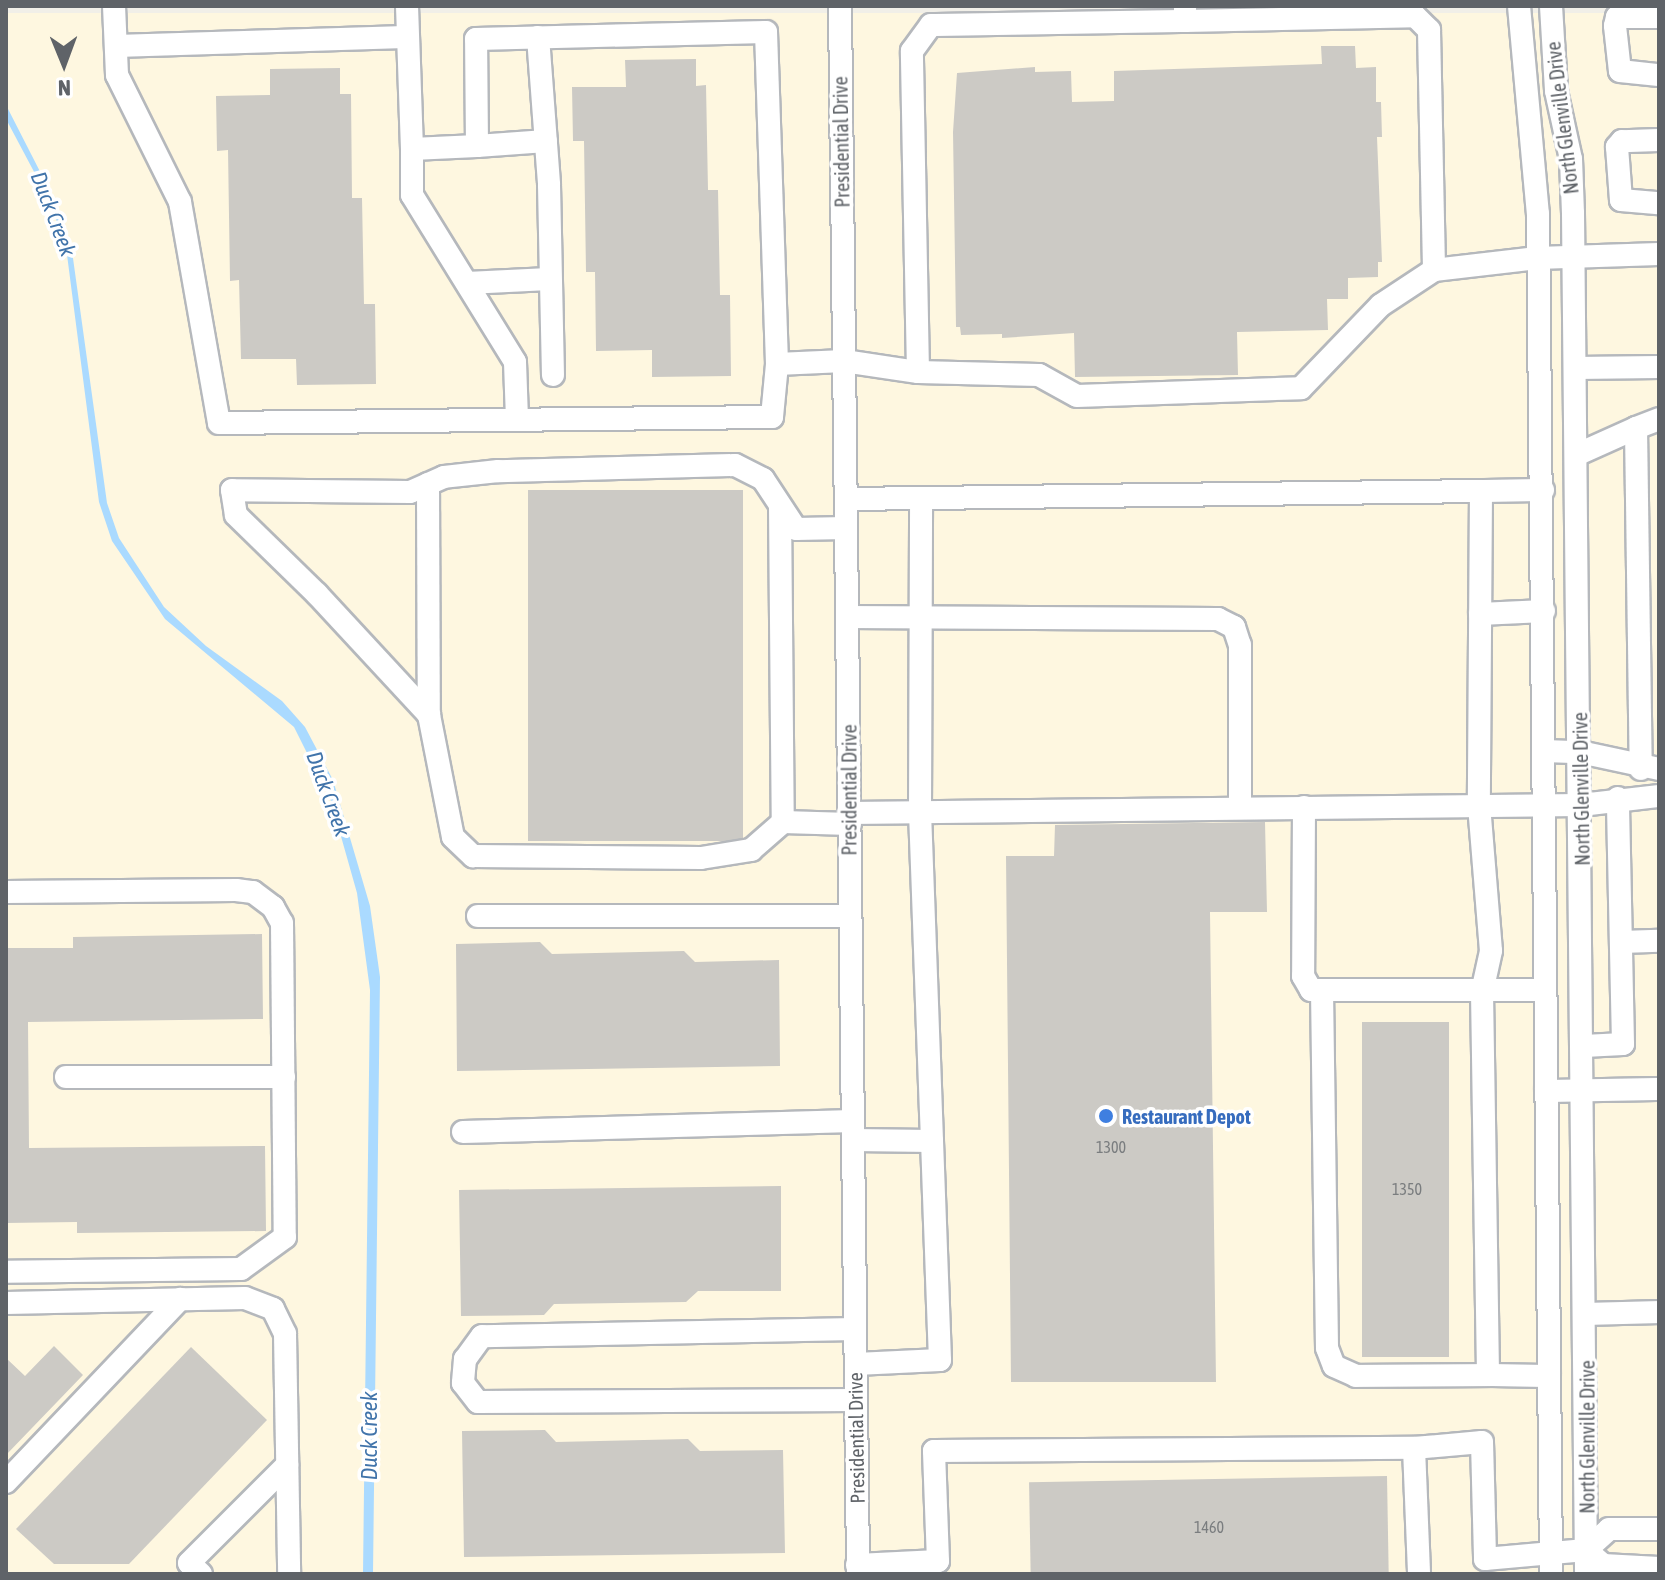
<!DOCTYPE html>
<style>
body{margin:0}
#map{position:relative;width:1665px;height:1580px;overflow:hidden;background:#f1efe8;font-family:"Asap Condensed",sans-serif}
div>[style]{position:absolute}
.commercial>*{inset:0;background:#fef7e0;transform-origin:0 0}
.water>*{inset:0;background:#aadaff}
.building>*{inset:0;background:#cccac5;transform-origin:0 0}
.roads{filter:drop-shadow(2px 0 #b5b8bc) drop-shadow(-2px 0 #b5b8bc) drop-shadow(0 2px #b5b8bc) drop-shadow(0 -2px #b5b8bc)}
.minor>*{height:22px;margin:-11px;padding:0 11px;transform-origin:11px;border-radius:11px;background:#fff}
.dots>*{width:22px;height:22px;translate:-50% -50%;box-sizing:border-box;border:4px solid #fff;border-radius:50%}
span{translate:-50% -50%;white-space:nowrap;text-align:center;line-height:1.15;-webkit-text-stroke:7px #fff;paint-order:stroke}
.number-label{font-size:16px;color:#7a7d7f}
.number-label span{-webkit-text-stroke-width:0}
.street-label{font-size:20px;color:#5f6368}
.shop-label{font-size:20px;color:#366cbe;font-weight:700}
.left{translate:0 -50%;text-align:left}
.water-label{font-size:22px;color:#4174aa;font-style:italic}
.frame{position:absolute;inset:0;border:8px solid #5f6368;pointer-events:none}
.north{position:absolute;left:24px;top:24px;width:80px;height:80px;-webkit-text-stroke:6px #fff;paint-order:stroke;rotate:179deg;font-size:22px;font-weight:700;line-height:32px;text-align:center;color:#5f6368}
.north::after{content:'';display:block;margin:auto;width:28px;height:36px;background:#5f6368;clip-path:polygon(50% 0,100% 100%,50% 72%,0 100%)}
</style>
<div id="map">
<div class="commercial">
<div style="left:1659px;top:13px;width:1561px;height:1653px;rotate:90deg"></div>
</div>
<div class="water">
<div style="clip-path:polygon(6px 105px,53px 197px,72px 251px,107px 503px,119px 538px,164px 607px,206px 646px,282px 701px,305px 727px,333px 780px,370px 906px,380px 977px,373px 1574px,363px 1574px,370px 990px,357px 893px,331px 801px,294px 727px,165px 619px,112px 541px,99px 502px,66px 247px,49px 200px,6px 119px)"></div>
</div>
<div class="building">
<div style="clip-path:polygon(1321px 46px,1355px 46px,1356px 68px,1376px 67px,1376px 102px,1381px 102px,1382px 137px,1377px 137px,1382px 262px,1378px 262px,1378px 277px,1348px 278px,1348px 299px,1327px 299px,1328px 330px,1237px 332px,1238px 375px,1075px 377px,1074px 333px,1002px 338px,1002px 334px,961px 335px,960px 327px,956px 327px,953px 132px,957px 73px,1035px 67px,1035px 72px,1071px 71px,1072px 102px,1114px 101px,1114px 71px,1322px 64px)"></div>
<div style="clip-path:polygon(696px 59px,696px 86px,706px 85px,708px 190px,718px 190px,720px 295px,730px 295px,731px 376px,652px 377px,652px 350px,596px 351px,595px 272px,586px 272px,584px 141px,573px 141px,572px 87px,626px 87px,625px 60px)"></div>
<div style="clip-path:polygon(340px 68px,340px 94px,351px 94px,352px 198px,362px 198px,364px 304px,375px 304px,376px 384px,297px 385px,296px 359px,241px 359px,239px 280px,230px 281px,228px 150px,217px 151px,216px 96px,270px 95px,270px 69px)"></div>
<div style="left:528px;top:490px;width:215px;height:351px"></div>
<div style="clip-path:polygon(1265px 822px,1267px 912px,1210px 912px,1216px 1382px,1011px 1382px,1006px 856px,1054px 856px,1055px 825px)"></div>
<div style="clip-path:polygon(262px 934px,263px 1019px,28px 1022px,29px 1148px,265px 1146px,266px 1231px,77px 1233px,77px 1222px,6px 1223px,6px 948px,73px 948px,73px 937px)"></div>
<div style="clip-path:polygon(540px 942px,552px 954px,684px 951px,695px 962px,779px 960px,780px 1066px,457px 1071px,456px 944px)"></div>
<div style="left:1362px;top:1022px;width:87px;height:335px"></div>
<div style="clip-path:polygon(781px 1186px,781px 1291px,698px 1291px,686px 1302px,554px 1304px,544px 1315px,461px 1316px,459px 1190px)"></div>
<div style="clip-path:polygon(54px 1346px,83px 1375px,6px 1455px,6px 1358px,25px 1376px)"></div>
<div style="clip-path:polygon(191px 1347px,267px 1420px,129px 1564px,54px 1564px,16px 1529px)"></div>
<div style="clip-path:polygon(545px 1430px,556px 1442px,688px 1439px,700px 1451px,783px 1450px,785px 1553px,464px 1557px,462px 1431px)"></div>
<div style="left:1387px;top:1476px;width:98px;height:358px;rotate:89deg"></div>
</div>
<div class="roads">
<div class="minor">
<div style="left:114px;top:6px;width:69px;rotate:87.5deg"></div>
<div style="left:117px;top:75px;width:142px;rotate:63.6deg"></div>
<div style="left:180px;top:202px;width:224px;rotate:80deg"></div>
<div style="left:219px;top:423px;width:553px;rotate:-0.62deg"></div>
<div style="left:772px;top:417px;width:53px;rotate:-84.6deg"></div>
<div style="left:407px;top:6px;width:143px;rotate:88deg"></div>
<div style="left:412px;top:149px;width:65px;rotate:-2.6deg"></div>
<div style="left:477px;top:146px;width:107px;rotate:-90.5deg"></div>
<div style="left:476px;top:39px;width:290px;rotate:-1.4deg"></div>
<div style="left:766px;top:32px;width:332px;rotate:88.1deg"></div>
<div style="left:777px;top:364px;width:67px;rotate:-2.6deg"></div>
<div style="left:844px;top:361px;width:75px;rotate:8.5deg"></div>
<div style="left:918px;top:372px;width:121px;rotate:1.4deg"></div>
<div style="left:1039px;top:375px;width:43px;rotate:28.9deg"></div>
<div style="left:1077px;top:396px;width:224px;rotate:-2deg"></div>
<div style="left:1301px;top:388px;width:115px;rotate:-46.1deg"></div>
<div style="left:1381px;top:305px;width:64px;rotate:-33.4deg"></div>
<div style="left:1434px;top:270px;width:104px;rotate:-6.6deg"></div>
<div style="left:1537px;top:258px;width:122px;rotate:-1.9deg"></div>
<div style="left:840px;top:6px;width:1568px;rotate:89.34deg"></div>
<div style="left:1519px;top:6px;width:209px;rotate:84.8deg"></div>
<div style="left:1538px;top:214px;width:1360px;rotate:89.45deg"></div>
<div style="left:1551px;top:6px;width:85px;rotate:86.6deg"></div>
<div style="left:1556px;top:91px;width:70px;rotate:77.6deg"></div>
<div style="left:1571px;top:159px;width:54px;rotate:87.9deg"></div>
<div style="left:1573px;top:213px;width:1361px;rotate:89.45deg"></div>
<div style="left:1185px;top:9px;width:12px;rotate:90deg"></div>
<div style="left:1185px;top:21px;width:230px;rotate:-1.2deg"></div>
<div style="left:1415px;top:16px;width:20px;rotate:45deg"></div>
<div style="left:1429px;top:30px;width:240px;rotate:88.8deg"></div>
<div style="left:1659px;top:17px;width:42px;rotate:180deg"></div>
<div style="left:1617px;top:17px;width:9px;rotate:103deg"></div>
<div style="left:1615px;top:26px;width:45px;rotate:83.7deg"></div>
<div style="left:1620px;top:71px;width:39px;rotate:6deg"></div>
<div style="left:538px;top:37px;width:148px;rotate:85.7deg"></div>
<div style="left:549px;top:185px;width:190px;rotate:88.8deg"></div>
<div style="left:116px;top:46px;width:289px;rotate:-1.8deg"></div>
<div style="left:1659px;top:140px;width:37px;rotate:178deg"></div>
<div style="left:1622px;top:141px;width:8px;rotate:130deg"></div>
<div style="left:1617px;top:147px;width:53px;rotate:85.7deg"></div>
<div style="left:1621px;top:200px;width:38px;rotate:5deg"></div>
<div style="left:477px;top:146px;width:69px;rotate:-4.1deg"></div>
<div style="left:412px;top:149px;width:46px;rotate:90deg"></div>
<div style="left:412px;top:195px;width:196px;rotate:58.3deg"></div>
<div style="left:515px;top:362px;width:58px;rotate:88deg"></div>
<div style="left:467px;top:283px;width:82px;rotate:-2.8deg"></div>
<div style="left:1575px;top:368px;width:84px;rotate:-0.7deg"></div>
<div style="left:918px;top:372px;width:321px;rotate:-91.1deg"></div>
<div style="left:912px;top:51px;width:32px;rotate:-54deg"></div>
<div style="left:931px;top:25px;width:254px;rotate:-0.9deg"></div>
<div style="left:1636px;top:428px;width:25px;rotate:-21deg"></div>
<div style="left:1576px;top:455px;width:66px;rotate:-24.2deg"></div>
<div style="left:1636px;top:428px;width:341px;rotate:89.2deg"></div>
<div style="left:428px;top:484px;width:231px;rotate:89.8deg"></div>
<div style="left:1543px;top:490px;width:62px;rotate:179.1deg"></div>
<div style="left:1481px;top:491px;width:314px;rotate:90.4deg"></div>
<div style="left:1479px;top:805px;width:146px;rotate:85.3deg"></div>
<div style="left:1491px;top:951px;width:42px;rotate:102.4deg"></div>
<div style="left:1482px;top:992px;width:383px;rotate:89.1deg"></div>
<div style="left:1488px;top:1375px;width:61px;rotate:0.9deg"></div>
<div style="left:846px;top:499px;width:635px;rotate:-0.72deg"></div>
<div style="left:780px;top:506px;width:316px;rotate:89.5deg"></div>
<div style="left:846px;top:528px;width:50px;rotate:178.9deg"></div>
<div style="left:796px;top:529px;width:60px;rotate:-123.4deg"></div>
<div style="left:763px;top:479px;width:31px;rotate:-153deg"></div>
<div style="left:735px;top:465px;width:237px;rotate:178.5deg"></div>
<div style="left:498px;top:471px;width:54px;rotate:173.7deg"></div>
<div style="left:444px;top:477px;width:37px;rotate:156deg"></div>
<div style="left:410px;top:492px;width:178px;rotate:-179.4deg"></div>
<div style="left:232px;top:490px;width:25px;rotate:81deg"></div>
<div style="left:236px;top:515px;width:113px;rotate:44.3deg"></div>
<div style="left:317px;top:594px;width:165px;rotate:47.2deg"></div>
<div style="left:429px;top:715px;width:124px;rotate:78.9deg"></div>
<div style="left:453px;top:837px;width:28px;rotate:44deg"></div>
<div style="left:473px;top:856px;width:228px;rotate:0.5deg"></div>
<div style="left:701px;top:858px;width:51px;rotate:-9.1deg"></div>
<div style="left:751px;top:850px;width:43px;rotate:-41.2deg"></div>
<div style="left:783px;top:822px;width:67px;rotate:1.7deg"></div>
<div style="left:1480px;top:614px;width:64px;rotate:-2.7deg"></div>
<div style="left:847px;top:617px;width:371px;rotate:0.3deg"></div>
<div style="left:1218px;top:619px;width:18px;rotate:27deg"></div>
<div style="left:1234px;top:627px;width:19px;rotate:72deg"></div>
<div style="left:1240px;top:645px;width:163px;rotate:90deg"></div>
<div style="left:1544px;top:751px;width:36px;rotate:2deg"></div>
<div style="left:1580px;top:752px;width:81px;rotate:12.1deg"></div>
<div style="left:1304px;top:807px;width:169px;rotate:90.3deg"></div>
<div style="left:1303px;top:976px;width:16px;rotate:60deg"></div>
<div style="left:1311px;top:990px;width:234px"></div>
<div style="left:849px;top:813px;width:732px;rotate:-0.63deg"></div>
<div style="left:1581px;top:805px;width:79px;rotate:-6.6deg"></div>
<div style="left:6px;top:892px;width:230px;rotate:-0.5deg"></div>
<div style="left:236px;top:890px;width:17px;rotate:7deg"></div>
<div style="left:253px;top:892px;width:25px;rotate:37deg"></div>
<div style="left:273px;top:907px;width:18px;rotate:61deg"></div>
<div style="left:282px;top:923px;width:314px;rotate:89.5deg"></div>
<div style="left:285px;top:1237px;width:54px;rotate:144deg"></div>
<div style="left:241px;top:1269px;width:235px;rotate:179.3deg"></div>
<div style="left:478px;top:916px;width:372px"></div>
<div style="left:1621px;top:942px;width:38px;rotate:-2deg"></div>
<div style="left:1322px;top:990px;width:358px;rotate:89.2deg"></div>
<div style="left:1327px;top:1348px;width:19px;rotate:69deg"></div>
<div style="left:1334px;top:1366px;width:24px;rotate:24deg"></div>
<div style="left:1356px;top:1376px;width:132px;rotate:-0.4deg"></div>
<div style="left:1584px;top:1046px;width:39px;rotate:-3deg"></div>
<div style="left:1623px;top:1044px;width:246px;rotate:-91.2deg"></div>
<div style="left:66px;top:1077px;width:218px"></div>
<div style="left:1546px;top:1091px;width:113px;rotate:-1deg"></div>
<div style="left:463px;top:1132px;width:390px;rotate:-1.6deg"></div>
<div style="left:853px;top:1140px;width:79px;rotate:0.7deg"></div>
<div style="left:6px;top:1303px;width:239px;rotate:-1.2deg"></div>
<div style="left:245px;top:1298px;width:30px;rotate:21deg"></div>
<div style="left:273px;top:1309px;width:28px;rotate:64deg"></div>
<div style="left:285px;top:1334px;width:240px;rotate:89deg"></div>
<div style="left:1586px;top:1314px;width:73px;rotate:-1.6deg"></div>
<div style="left:855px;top:1329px;width:373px;rotate:178.9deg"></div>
<div style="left:482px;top:1336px;width:29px;rotate:126deg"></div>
<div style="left:465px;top:1359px;width:24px;rotate:95deg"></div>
<div style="left:463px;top:1383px;width:24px;rotate:52deg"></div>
<div style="left:478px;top:1402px;width:378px;rotate:-0.3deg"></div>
<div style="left:856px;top:1364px;width:84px;rotate:-2.7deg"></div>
<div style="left:940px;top:1360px;width:548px;rotate:-92.09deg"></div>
<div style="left:920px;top:812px;width:314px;rotate:-89.8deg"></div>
<div style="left:1414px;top:1448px;width:126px;rotate:87.7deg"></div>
<div style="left:6px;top:1482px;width:253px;rotate:-46.4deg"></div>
<div style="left:1586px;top:1550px;width:31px;rotate:-42deg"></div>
<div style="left:1609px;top:1529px;width:50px"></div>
<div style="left:857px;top:1565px;width:81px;rotate:-2.8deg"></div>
<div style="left:938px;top:1561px;width:110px;rotate:-92.1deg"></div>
<div style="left:934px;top:1451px;width:480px;rotate:-0.4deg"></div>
<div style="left:1414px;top:1448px;width:68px;rotate:-5deg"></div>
<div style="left:1482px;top:1442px;width:117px;rotate:88.5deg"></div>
<div style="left:1485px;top:1559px;width:101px;rotate:-5.1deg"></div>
<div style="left:1586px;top:1550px;width:23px;rotate:41deg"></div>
<div style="left:1603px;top:1565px;width:56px;rotate:3.1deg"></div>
<div style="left:201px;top:1574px;width:16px;rotate:-137deg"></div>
<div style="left:189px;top:1563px;width:139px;rotate:-45deg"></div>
</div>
</div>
<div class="dots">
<div style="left:1106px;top:1116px;background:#3f7fe0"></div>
</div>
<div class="number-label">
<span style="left:1111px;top:1147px">1300</span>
<span style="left:1407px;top:1189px">1350</span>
<span style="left:1209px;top:1527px">1460</span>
</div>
<div class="street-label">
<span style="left:1562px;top:118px;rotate:-97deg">North Glenville Drive</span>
<span style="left:841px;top:142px;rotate:-91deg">Presidential Drive</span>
<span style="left:1581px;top:789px;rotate:-91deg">North Glenville Drive</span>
<span style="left:849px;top:790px;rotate:-90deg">Presidential Drive</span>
<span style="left:1587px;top:1437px;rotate:-90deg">North Glenville Drive</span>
<span style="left:856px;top:1438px;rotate:-91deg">Presidential Drive</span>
</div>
<div class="shop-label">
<span class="left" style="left:1122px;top:1116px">Restaurant Depot</span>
</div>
<div class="water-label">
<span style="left:53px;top:214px;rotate:69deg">Duck Creek</span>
<span style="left:328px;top:794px;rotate:70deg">Duck Creek</span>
<span style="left:370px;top:1436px;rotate:-90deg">Duck Creek</span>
</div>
<div class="frame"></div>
<div class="north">N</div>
</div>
